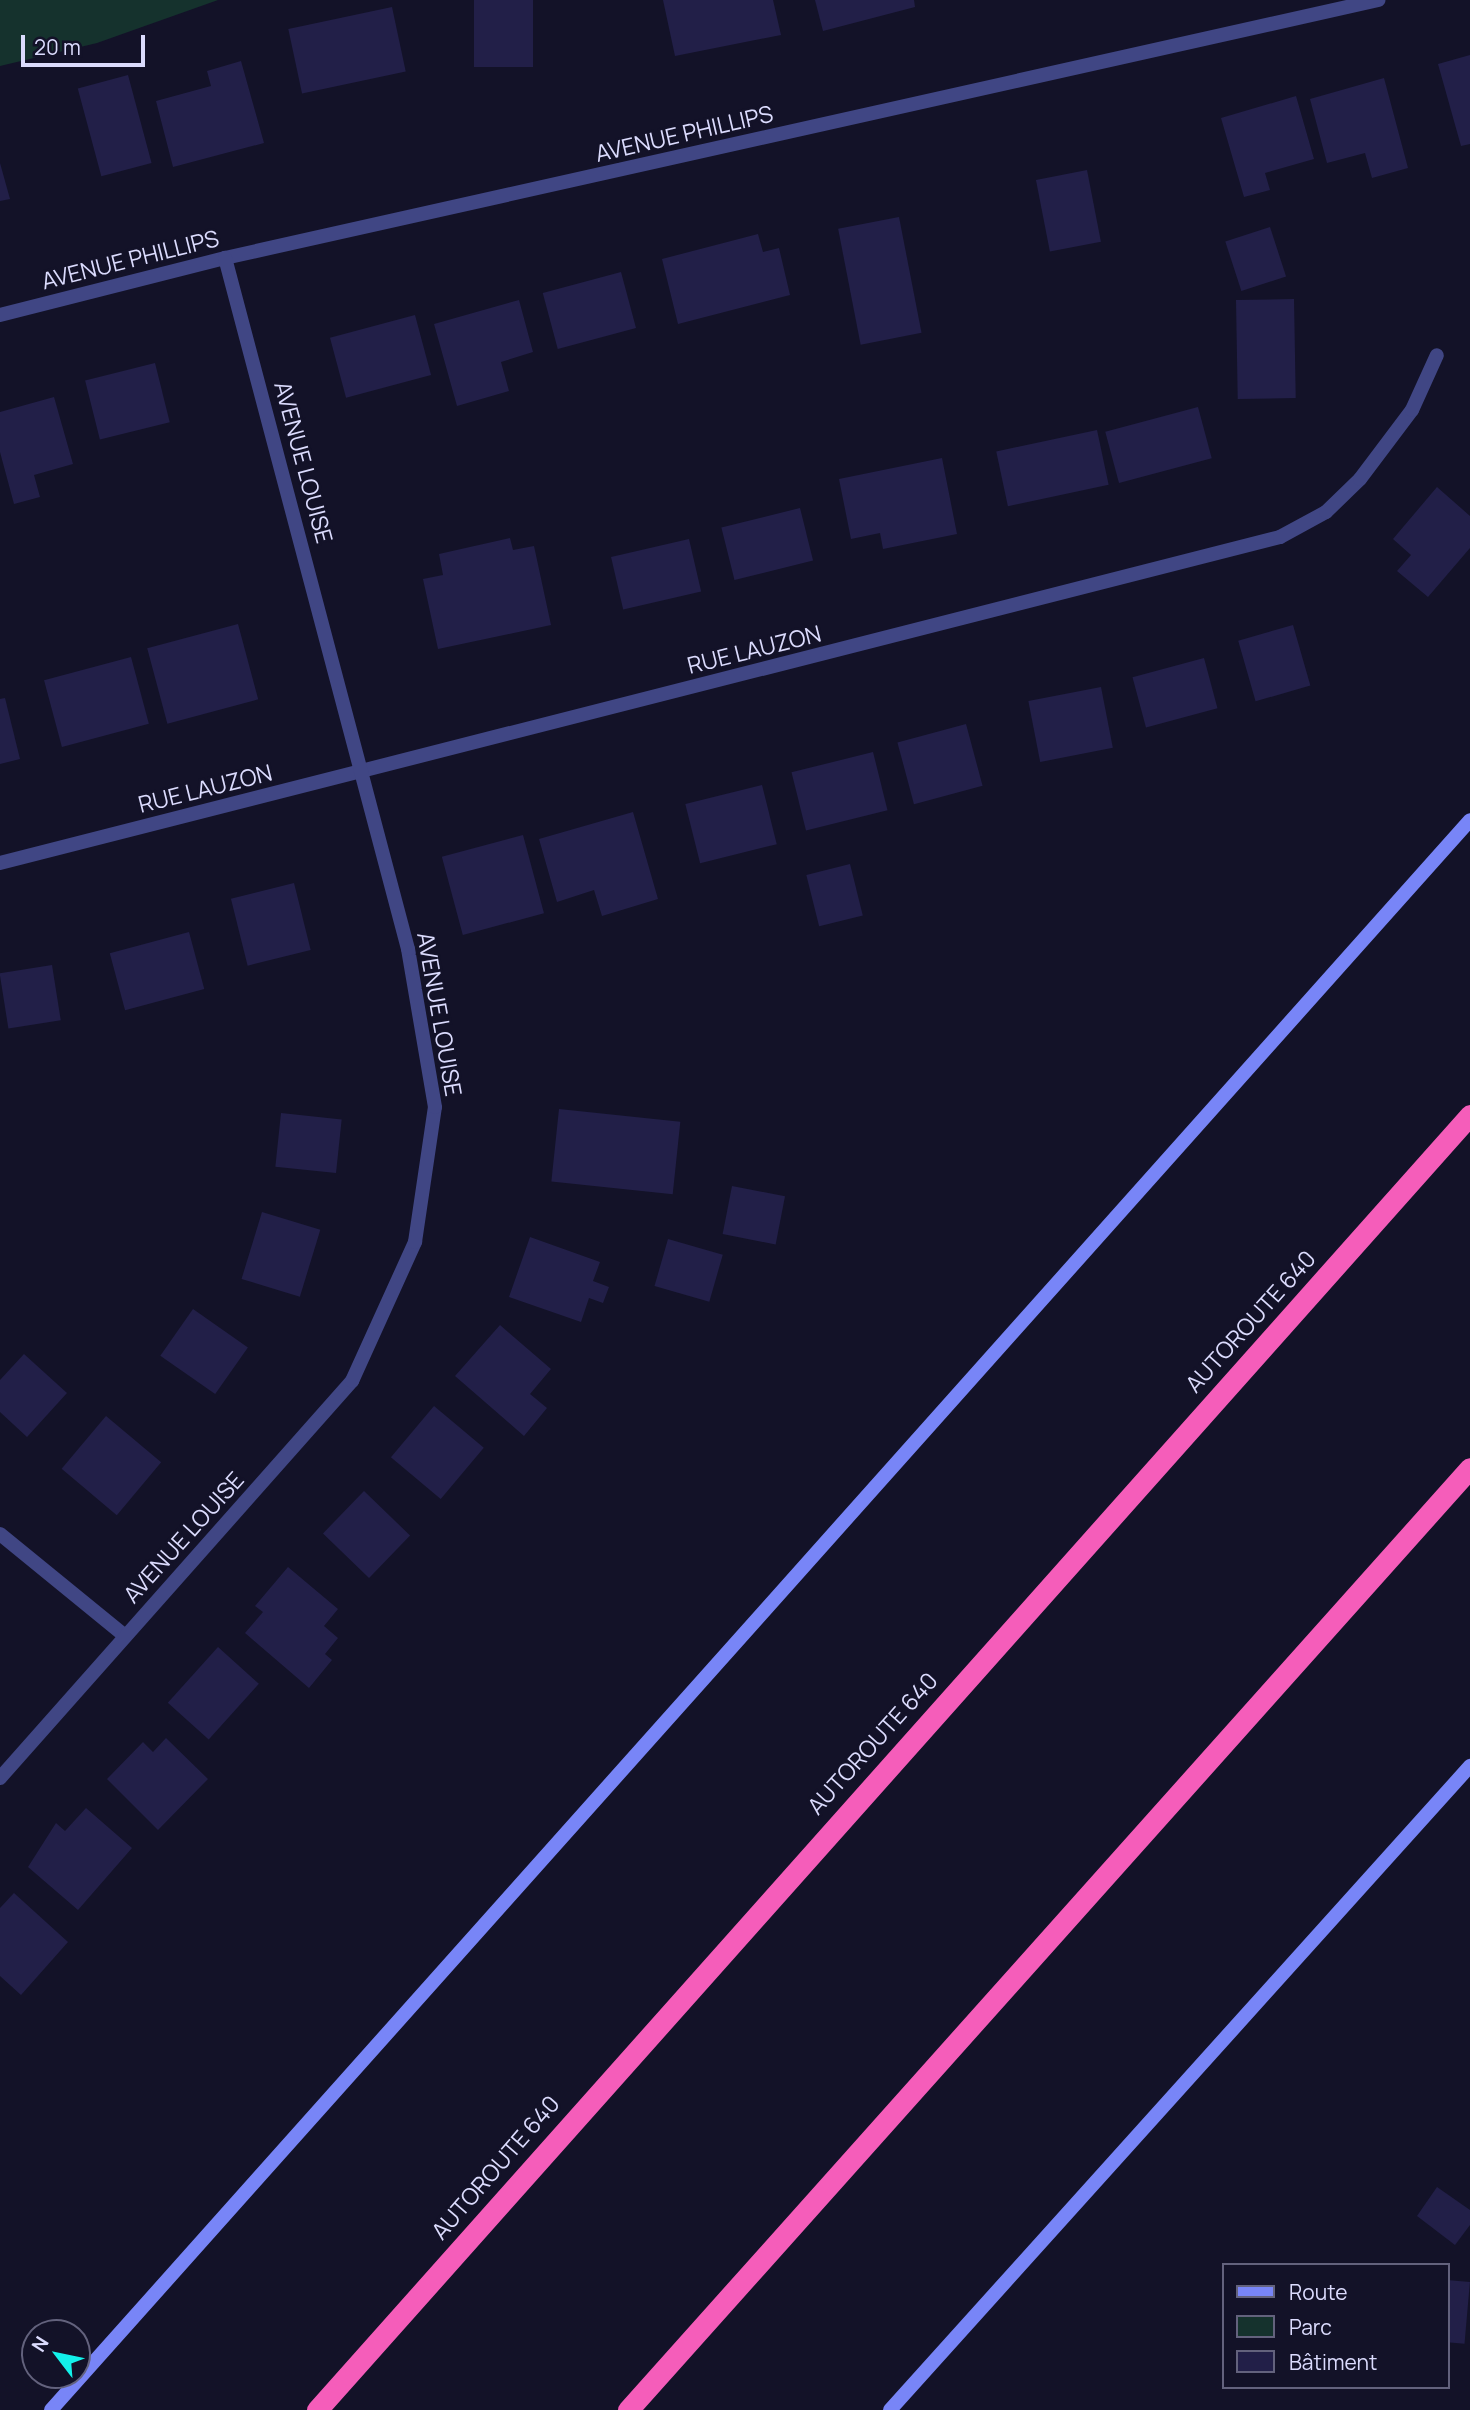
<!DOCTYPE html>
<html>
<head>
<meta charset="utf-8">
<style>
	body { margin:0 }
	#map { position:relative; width:1470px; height:2410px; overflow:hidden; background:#131228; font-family:Manrope,sans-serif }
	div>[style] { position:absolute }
	.green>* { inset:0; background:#15322d }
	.building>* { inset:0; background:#221f48; transform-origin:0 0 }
	.street>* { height:14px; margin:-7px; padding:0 7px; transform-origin:7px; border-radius:7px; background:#404684 }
	.secondary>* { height:14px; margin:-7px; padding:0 7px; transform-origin:7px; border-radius:7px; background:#7885f7 }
	.highway>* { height:21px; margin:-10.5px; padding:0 10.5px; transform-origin:10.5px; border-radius:10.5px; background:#f55dba }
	span { translate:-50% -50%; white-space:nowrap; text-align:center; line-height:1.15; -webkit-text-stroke:5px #131228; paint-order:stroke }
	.street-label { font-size:23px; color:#dbdbfd }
	.legend { position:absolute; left:1222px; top:2263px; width:228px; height:126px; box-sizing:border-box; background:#131228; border:2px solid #63627d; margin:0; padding:9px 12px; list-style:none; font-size:21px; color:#dbdbfd }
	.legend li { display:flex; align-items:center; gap:14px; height:35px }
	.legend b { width:35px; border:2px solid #63627d }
	.north { position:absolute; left:21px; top:2319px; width:70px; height:70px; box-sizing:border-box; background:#131228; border:2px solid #63627d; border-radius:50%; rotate:302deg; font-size:19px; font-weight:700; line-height:28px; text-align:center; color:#dbdbfd }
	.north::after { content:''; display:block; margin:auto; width:24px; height:32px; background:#13f1ea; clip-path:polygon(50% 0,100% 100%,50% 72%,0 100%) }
	.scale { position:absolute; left:21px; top:35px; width:124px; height:32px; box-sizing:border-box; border:4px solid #dbdbfd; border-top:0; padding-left:9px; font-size:21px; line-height:24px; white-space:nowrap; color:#dbdbfd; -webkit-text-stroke:5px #131228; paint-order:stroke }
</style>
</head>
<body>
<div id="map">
	<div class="green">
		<div style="clip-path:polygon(0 0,218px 0,97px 43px,0 66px)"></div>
	</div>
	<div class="building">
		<div style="left:474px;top:0;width:59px;height:67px"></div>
		<div style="clip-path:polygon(663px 0,773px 0,781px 35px,675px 56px)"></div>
		<div style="clip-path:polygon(815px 0,914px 0,915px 7px,823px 31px)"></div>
		<div style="left:392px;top:7px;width:66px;height:106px;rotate:78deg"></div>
		<div style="clip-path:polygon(1470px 55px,1470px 144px,1461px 146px,1438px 64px)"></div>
		<div style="clip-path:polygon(241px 61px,264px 143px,173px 167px,156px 101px,211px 86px,207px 71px)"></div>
		<div style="left:128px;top:75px;width:91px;height:52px;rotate:75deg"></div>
		<div style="clip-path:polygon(1384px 78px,1408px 168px,1372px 178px,1365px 153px,1327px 163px,1310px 99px)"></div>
		<div style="clip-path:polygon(1296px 96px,1314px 159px,1265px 173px,1270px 190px,1244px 197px,1221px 118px)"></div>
		<div style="clip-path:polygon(0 163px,10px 199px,0 201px)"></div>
		<div style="left:1087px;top:170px;width:73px;height:52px;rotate:79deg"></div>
		<div style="left:899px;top:217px;width:118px;height:62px;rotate:79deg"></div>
		<div style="left:1270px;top:227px;width:52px;height:47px;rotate:72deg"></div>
		<div style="clip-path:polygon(758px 234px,763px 252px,779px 248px,790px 295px,678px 324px,662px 259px)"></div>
		<div style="left:621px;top:272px;width:58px;height:81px;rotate:75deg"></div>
		<div style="left:1294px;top:299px;width:99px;height:58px;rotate:89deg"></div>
		<div style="clip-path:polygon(519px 300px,533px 352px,501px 362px,509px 391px,457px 406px,434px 324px)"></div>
		<div style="left:415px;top:315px;width:62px;height:88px;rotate:75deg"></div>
		<div style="left:155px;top:363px;width:61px;height:72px;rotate:76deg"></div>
		<div style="clip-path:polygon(54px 397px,73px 464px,34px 475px,40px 497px,14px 504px,0 452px,0 412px)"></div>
		<div style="left:1198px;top:407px;width:53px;height:96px;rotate:75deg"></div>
		<div style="left:1097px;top:430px;width:56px;height:103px;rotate:78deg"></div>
		<div style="clip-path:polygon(942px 458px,957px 534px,883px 549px,880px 533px,851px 539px,839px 479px)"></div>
		<div style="clip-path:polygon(1437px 487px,1470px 516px,1470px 548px,1428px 597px,1397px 571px,1411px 555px,1393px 539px)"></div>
		<div style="left:800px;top:508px;width:54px;height:81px;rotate:76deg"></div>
		<div style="clip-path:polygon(510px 538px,513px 550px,534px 546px,551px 625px,438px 649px,423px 579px,443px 575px,439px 554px)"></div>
		<div style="left:689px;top:539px;width:54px;height:80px;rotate:77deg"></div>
		<div style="left:238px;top:624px;width:78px;height:94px;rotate:75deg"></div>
		<div style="left:1293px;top:625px;width:63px;height:57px;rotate:74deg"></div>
		<div style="left:131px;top:657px;width:69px;height:90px;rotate:75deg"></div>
		<div style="left:1204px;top:658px;width:52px;height:74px;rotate:75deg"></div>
		<div style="left:1101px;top:687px;width:62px;height:74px;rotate:79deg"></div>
		<div style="clip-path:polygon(5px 698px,20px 759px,0 764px,0 699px)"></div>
		<div style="left:966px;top:724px;width:64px;height:71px;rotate:75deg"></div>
		<div style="left:873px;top:752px;width:60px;height:84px;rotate:76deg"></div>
		<div style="left:762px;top:785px;width:61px;height:79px;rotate:76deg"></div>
		<div style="clip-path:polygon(633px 812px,658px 899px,602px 916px,594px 890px,557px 902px,539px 839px)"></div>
		<div style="left:523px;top:835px;width:81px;height:84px;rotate:75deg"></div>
		<div style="left:850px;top:864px;width:53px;height:45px;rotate:76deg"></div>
		<div style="left:294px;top:883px;width:69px;height:65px;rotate:76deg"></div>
		<div style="left:189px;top:932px;width:59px;height:82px;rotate:75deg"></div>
		<div style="left:52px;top:965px;width:56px;height:53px;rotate:81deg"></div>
		<div style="left:559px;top:1109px;width:122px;height:73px;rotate:6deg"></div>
		<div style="left:281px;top:1113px;width:61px;height:54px;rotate:6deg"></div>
		<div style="left:732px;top:1186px;width:54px;height:49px;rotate:11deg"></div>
		<div style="left:262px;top:1212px;width:61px;height:70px;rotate:17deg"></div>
		<div style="clip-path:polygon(530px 1237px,600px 1262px,593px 1281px,609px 1287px,603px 1303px,589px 1298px,581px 1322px,509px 1297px)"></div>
		<div style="left:668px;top:1239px;width:57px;height:49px;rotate:16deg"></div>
		<div style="left:193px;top:1309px;width:67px;height:57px;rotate:35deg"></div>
		<div style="clip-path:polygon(500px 1325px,551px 1369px,530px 1394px,547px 1408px,524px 1436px,455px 1376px)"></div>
		<div style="clip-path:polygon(24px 1354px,67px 1393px,27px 1437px,0 1412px,0 1380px)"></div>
		<div style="left:434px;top:1406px;width:65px;height:67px;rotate:40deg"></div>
		<div style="left:106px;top:1416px;width:72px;height:69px;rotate:40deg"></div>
		<div style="left:364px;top:1491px;width:64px;height:59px;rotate:44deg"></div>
		<div style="clip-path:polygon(288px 1567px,338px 1609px,324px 1626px,338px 1638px,325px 1654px,332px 1660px,309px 1688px,245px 1633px,263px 1612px,255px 1606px)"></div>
		<div style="left:218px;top:1647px;width:55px;height:75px;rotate:42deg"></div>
		<div style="clip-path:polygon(166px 1738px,208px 1779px,158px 1830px,107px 1779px,143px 1742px,153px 1752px)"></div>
		<div style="clip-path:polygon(86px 1808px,132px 1848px,78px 1910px,28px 1867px,56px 1823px,65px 1831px)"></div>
		<div style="clip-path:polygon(14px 1893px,68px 1942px,21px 1995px,0 1976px,0 1908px)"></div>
		<div style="clip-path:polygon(1437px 2187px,1470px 2210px,1470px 2225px,1455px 2245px,1417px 2216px)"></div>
		<div style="left:1447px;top:2280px;width:23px;height:62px;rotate:5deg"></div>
	</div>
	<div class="street">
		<div style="left:0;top:315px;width:232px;rotate:-14.2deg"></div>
		<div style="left:225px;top:258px;width:1182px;rotate:-12.61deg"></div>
		<div style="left:0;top:863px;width:1321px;rotate:-14.29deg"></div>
		<div style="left:1280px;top:537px;width:52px;rotate:-28.5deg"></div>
		<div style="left:1326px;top:512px;width:47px;rotate:-44.1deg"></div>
		<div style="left:1360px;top:479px;width:86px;rotate:-53deg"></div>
		<div style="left:1412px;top:410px;width:60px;rotate:-65.6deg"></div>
		<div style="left:0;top:1534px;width:161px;rotate:39.2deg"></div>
		<div style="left:0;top:1778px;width:531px;rotate:-48.44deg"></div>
		<div style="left:352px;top:1381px;width:153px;rotate:-65.6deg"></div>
		<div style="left:415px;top:1242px;width:136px;rotate:-81.6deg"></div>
		<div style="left:435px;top:1107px;width:160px;rotate:-99.7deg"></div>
		<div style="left:408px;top:949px;width:715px;rotate:-104.83deg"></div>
	</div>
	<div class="secondary">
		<div style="left:51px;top:2410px;width:2131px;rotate:-48.25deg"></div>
		<div style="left:890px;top:2410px;width:867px;rotate:-47.99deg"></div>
	</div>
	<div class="highway">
		<div style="left:317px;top:2410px;width:1734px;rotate:-48.32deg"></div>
		<div style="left:628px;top:2410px;width:1263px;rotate:-48.21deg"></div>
	</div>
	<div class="street-label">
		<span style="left:684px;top:133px;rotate:-13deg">AVENUE PHILLIPS</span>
		<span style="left:130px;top:259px;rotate:-14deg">AVENUE PHILLIPS</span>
		<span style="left:304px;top:462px;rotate:75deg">AVENUE LOUISE</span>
		<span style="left:754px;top:649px;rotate:-14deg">RUE LAUZON</span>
		<span style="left:205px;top:788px;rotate:-14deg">RUE LAUZON</span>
		<span style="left:440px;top:1014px;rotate:80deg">AVENUE LOUISE</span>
		<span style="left:1250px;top:1321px;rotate:-48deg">AUTOROUTE 640</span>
		<span style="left:183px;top:1537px;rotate:-48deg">AVENUE LOUISE</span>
		<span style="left:872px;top:1743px;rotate:-48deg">AUTOROUTE 640</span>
		<span style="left:495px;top:2167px;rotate:-49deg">AUTOROUTE 640</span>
	</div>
	<ul class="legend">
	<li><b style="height:9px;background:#7885f7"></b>Route</li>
	<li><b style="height:19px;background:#15322d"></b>Parc</li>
	<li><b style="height:19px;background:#221f48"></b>Bâtiment</li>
	</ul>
	<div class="north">N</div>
	<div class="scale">20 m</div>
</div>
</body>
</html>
